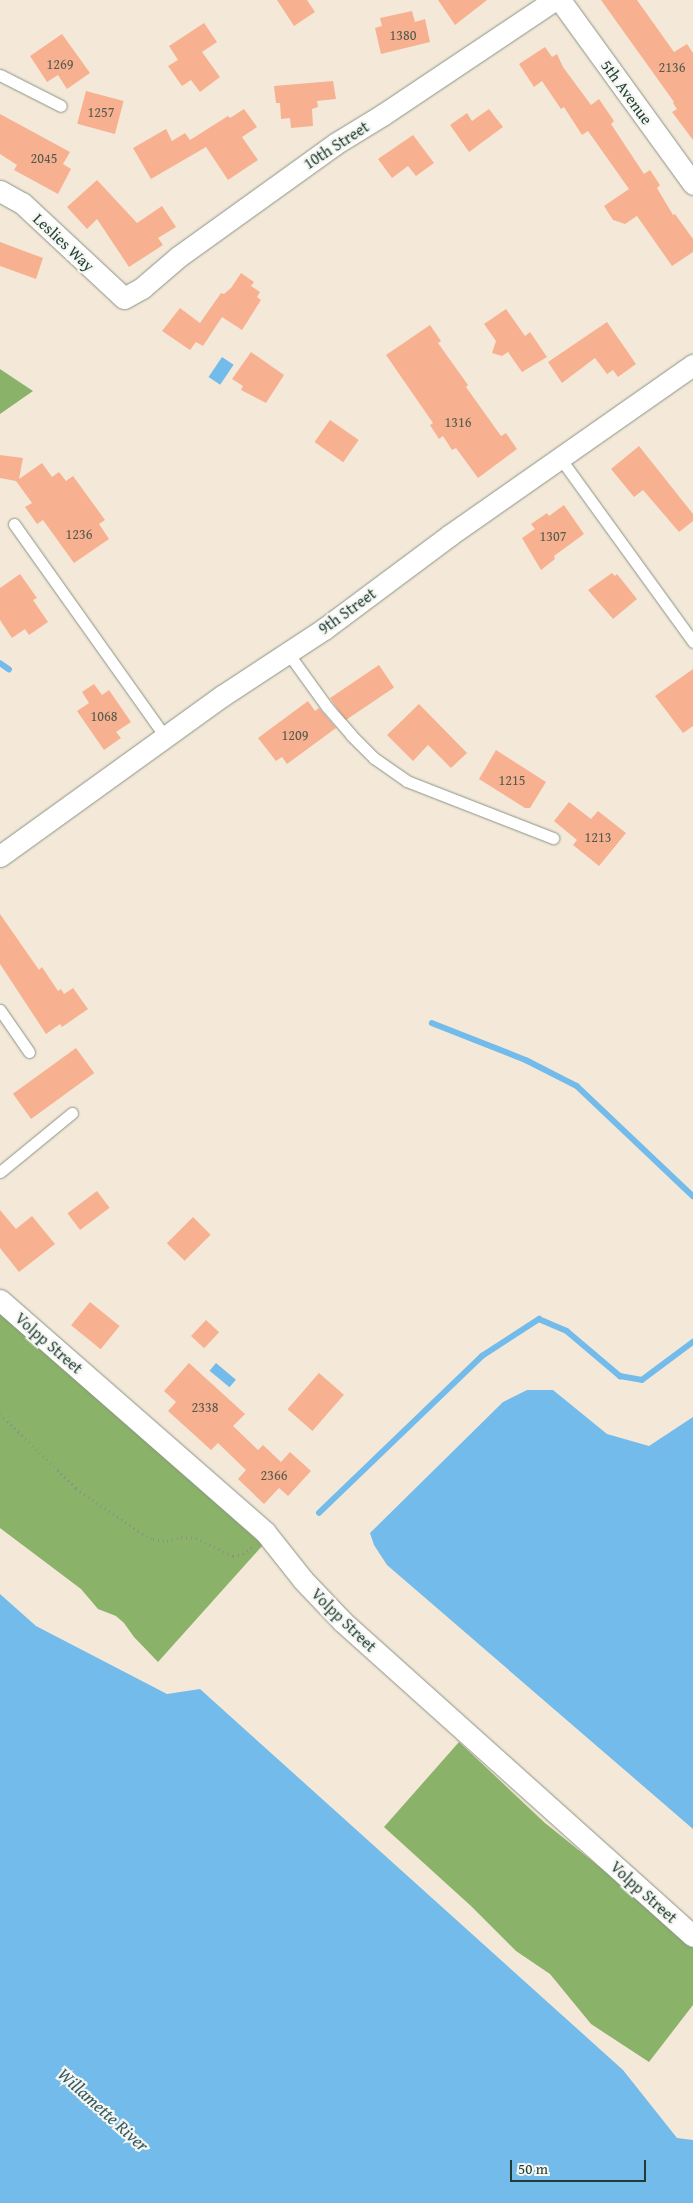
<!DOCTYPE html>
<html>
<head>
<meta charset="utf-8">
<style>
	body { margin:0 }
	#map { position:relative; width:693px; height:2203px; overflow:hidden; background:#f4e9d8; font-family:"Gentium Book Plus",serif }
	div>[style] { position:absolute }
	.forest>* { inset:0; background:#8ab269 }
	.water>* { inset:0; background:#72bbea; transform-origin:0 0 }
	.stream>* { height:5.5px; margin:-2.75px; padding:0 2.75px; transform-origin:2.75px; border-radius:2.75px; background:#72bbea }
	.building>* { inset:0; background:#f7b191; transform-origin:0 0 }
	.path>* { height:3px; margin-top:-1.5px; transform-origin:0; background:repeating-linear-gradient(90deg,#8a9386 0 1px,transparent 0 5px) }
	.roads { filter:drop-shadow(0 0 1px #8a9386) drop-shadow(0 0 1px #8a9386) }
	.service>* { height:11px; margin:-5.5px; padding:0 5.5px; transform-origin:5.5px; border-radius:5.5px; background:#fff }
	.minor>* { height:21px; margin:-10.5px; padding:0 10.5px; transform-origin:10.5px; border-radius:10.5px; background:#fff }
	span { translate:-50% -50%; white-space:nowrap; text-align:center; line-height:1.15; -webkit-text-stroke:4.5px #f6f6f2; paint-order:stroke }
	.number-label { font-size:14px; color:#555a4b }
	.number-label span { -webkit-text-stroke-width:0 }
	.street-label { font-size:16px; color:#1f3d34 }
	.water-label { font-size:18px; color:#345c62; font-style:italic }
	.scale { position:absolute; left:510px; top:2160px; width:136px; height:22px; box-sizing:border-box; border:2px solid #1f3d34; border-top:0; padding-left:6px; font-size:15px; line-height:18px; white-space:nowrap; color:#1f3d34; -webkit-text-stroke:4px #f6f6f2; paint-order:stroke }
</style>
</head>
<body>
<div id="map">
	<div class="forest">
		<div style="clip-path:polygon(0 369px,33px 391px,0 414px)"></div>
		<div style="clip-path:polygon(0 1311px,263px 1545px,158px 1662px,134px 1637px,124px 1623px,116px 1616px,98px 1609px,81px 1589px,0 1528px)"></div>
		<div style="clip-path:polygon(459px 1742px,545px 1823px,627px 1889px,693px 1947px,693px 2005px,649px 2062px,591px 2024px,550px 1974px,516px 1951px,471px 1906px,384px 1827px)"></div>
	</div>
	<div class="water">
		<div style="left:222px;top:357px;width:14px;height:24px;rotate:34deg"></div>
		<div style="left:216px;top:1363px;width:26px;height:10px;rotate:40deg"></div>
		<div style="clip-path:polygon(527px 1390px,553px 1390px,607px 1434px,649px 1446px,693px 1417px,693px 1829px,387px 1565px,374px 1545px,370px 1533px,503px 1402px)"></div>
		<div style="clip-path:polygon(0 1594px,36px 1626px,167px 1694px,200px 1689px,623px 2070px,677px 2138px,693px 2140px,693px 2203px,0 2203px)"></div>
	</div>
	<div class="stream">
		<div style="left:0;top:663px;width:11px;rotate:34deg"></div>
		<div style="left:432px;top:1023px;width:101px;rotate:21.5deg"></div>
		<div style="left:526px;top:1060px;width:57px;rotate:27deg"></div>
		<div style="left:577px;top:1086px;width:160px;rotate:43.5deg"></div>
		<div style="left:319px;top:1513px;width:226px;rotate:-43.9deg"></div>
		<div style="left:482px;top:1356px;width:68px;rotate:-33deg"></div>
		<div style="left:539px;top:1319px;width:30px;rotate:23deg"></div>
		<div style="left:567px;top:1331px;width:70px;rotate:40.3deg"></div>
		<div style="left:620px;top:1376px;width:22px;rotate:10deg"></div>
		<div style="left:642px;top:1380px;width:64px;rotate:-36.7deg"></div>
	</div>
	<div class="building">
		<div style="clip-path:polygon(277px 0,307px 0,315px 12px,294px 26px)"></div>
		<div style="clip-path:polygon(438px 0,487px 0,455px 25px)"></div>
		<div style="clip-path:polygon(601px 0,637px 0,674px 52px,687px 44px,693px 53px,693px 140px,672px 112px,677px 109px,673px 103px,674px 102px)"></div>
		<div style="clip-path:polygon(412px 11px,415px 22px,425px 19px,430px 42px,381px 54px,375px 28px,382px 26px,380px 18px)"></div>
		<div style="clip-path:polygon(204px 23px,217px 42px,202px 52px,220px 77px,200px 92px,191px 80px,182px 86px,168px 66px,178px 60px,169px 46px)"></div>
		<div style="clip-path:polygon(62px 34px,90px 73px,67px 89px,58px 75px,47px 82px,30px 56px)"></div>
		<div style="clip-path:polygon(545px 47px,552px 57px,557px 54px,563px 67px,591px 105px,599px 99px,614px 121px,611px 124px,644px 174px,650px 170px,660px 185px,657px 188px,673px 215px,675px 214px,693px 239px,693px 252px,672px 266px,637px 216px,625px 224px,613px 220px,604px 206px,629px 189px,588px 131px,582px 135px,564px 107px,561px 109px,542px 81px,534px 87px,519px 64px)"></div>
		<div style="clip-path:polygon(333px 81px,336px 99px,317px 101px,318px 107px,312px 109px,313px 126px,291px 128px,290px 118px,281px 119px,280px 103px,276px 103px,274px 86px)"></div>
		<div style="left:86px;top:91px;width:39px;height:34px;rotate:15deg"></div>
		<div style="clip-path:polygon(244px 109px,257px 127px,242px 137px,258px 160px,228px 180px,206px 147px,151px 179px,133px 148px,166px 129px,172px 141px,185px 133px,190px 140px,228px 116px,230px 118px)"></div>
		<div style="clip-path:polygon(489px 109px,503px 127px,469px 152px,450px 125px,467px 113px,472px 121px)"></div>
		<div style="clip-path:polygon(0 114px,70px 152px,63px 164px,71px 169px,58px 194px,14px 170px,17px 165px,0 154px)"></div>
		<div style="clip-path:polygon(413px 135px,434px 163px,416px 176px,408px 166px,392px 178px,378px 159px)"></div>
		<div style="clip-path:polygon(97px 180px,137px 223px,162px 206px,176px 227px,158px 238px,163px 245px,129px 267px,97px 219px,87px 229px,67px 207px)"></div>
		<div style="clip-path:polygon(0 242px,43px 258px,36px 279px,0 266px)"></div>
		<div style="clip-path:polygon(241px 273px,254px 282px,251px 286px,260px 292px,257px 297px,261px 300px,242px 330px,222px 317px,203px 346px,196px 342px,190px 350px,162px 331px,180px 308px,200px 323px,221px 293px,224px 294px,231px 288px)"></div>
		<div style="clip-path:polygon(506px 309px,525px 336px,530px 332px,547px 357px,522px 372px,508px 352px,502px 356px,492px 353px,496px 341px,484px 324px)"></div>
		<div style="clip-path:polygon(607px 322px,636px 364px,618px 377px,613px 370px,607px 374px,595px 358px,562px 383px,548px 362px)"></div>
		<div style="clip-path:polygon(430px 325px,441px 341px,438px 343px,468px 385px,466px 387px,501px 436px,506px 433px,517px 449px,478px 478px,456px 448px,452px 450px,443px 436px,439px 439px,430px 425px,433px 423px,386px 355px)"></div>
		<div style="clip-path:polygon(251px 352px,284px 375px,266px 403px,241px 390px,243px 386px,232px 379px)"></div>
		<div style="left:330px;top:420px;width:35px;height:27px;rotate:35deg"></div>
		<div style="clip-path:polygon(639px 446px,693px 514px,693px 521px,679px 532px,643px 490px,634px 497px,611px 469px)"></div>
		<div style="clip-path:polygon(0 455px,23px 458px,19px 479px,42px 463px,52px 477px,59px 472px,66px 481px,73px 476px,105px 520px,99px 524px,109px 539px,74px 563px,43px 520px,37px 524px,25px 507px,32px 503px,16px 481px,0 478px)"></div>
		<div style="clip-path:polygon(564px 505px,584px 534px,554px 556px,555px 559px,541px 570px,522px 538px,535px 529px,531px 524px,547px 513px,549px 516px)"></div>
		<div style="clip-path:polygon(612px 573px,615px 576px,617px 574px,637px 599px,613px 619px,588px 590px)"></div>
		<div style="clip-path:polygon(20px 574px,37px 598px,33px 600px,48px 622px,29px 635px,25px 629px,12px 638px,0 620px,0 588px)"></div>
		<div style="left:379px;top:665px;width:27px;height:59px;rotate:56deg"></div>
		<div style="clip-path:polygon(693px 669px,693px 726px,683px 733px,655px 696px)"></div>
		<div style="clip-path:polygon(94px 684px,102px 695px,109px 690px,131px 722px,116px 732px,121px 738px,104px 750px,77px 711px,89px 703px,82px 692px)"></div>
		<div style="clip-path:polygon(308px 701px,315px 711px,319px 708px,336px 728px,287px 764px,282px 757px,276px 761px,258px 738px)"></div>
		<div style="clip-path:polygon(419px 704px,467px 753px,451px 768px,428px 745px,413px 761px,387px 735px)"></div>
		<div style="clip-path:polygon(496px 750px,546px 782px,530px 808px,525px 808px,479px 779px)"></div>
		<div style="clip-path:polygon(569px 802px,591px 819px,598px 811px,626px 833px,599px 866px,573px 845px,577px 840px,554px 821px)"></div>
		<div style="clip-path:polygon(0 914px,39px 970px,42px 967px,58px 991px,61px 989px,64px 994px,73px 988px,88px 1009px,62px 1027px,60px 1024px,46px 1034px,0 964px)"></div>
		<div style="left:76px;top:1048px;width:31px;height:78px;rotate:54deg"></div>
		<div style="left:97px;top:1191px;width:21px;height:37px;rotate:53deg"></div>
		<div style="clip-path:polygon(0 1210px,16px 1229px,32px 1216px,55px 1244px,19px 1272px,0 1248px)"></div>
		<div style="left:193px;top:1217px;width:25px;height:37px;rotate:45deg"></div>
		<div style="left:90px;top:1302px;width:38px;height:30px;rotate:39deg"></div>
		<div style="left:206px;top:1320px;width:18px;height:22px;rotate:43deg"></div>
		<div style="clip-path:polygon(189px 1363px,245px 1414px,233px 1426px,258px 1450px,263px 1445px,281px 1462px,290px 1452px,311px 1471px,288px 1496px,279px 1488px,264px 1504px,238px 1479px,246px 1470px,218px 1443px,211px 1450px,168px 1411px,176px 1402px,164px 1391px)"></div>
		<div style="left:319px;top:1373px;width:33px;height:48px;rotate:41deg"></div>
	</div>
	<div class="path">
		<div style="left:0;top:1414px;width:106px;rotate:44.2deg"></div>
		<div style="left:76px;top:1488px;width:80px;rotate:34.9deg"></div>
		<div style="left:142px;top:1534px;width:12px;rotate:24deg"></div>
		<div style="left:153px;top:1539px;width:14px;rotate:8deg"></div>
		<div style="left:167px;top:1541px;width:15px;rotate:-16deg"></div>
		<div style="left:181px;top:1537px;width:15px;rotate:4deg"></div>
		<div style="left:196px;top:1538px;width:41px;rotate:25.9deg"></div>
		<div style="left:233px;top:1556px;width:10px;rotate:-11deg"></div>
		<div style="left:243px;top:1554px;width:14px;rotate:-36deg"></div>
	</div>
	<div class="roads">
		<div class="service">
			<div style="left:0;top:75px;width:68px;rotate:26.9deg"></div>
			<div style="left:560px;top:458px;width:227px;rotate:54.1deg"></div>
			<div style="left:14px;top:524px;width:262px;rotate:54.6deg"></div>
			<div style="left:288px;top:653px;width:67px;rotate:54.2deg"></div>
			<div style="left:327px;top:707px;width:37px;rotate:49deg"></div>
			<div style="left:351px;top:735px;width:33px;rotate:45deg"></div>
			<div style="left:374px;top:758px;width:40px;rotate:34.9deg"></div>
			<div style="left:407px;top:781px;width:157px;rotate:21.3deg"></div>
			<div style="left:0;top:1010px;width:51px;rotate:55.4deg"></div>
			<div style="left:0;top:1172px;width:93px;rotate:-39.3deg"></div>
		</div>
		<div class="minor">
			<div style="left:560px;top:0;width:227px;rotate:54.1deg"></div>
			<div style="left:0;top:191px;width:25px;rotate:29deg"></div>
			<div style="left:22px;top:203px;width:139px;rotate:43deg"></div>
			<div style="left:124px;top:298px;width:21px;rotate:-29deg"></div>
			<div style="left:142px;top:288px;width:48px;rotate:-40.7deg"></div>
			<div style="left:178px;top:257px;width:193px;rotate:-35.7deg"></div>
			<div style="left:335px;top:144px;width:57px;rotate:-31.5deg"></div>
			<div style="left:384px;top:114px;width:205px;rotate:-33.8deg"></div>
			<div style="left:0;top:856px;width:274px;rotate:-35.8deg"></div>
			<div style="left:222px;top:696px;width:122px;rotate:-33.3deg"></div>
			<div style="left:324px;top:629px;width:157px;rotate:-36.7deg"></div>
			<div style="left:450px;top:535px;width:297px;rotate:-35deg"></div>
			<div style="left:0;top:1300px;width:352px;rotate:41.2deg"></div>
			<div style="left:265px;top:1532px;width:61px;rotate:51.6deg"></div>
			<div style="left:303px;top:1580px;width:58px;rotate:46.4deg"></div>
			<div style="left:343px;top:1622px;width:470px;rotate:41.9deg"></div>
		</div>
	</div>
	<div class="number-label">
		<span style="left:403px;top:35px">1380</span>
		<span style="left:60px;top:64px">1269</span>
		<span style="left:672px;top:67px">2136</span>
		<span style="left:101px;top:112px">1257</span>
		<span style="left:44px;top:158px">2045</span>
		<span style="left:458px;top:422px">1316</span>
		<span style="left:79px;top:534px">1236</span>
		<span style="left:553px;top:536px">1307</span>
		<span style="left:104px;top:716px">1068</span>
		<span style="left:295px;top:735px">1209</span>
		<span style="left:512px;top:780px">1215</span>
		<span style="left:598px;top:837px">1213</span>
		<span style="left:205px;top:1407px">2338</span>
		<span style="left:274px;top:1475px">2366</span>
	</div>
	<div class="street-label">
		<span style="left:627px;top:92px;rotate:54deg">5th Avenue</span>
		<span style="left:336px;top:145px;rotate:-33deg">10th Street</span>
		<span style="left:64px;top:242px;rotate:43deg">Leslies Way</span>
		<span style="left:347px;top:611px;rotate:-36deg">9th Street</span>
		<span style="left:49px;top:1343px;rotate:41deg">Volpp Street</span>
		<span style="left:344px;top:1620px;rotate:44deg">Volpp Street</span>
		<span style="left:644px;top:1892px;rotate:42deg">Volpp Street</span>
	</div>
	<div class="water-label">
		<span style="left:103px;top:2110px;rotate:42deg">Willamette River</span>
	</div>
	<div class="scale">50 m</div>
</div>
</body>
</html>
